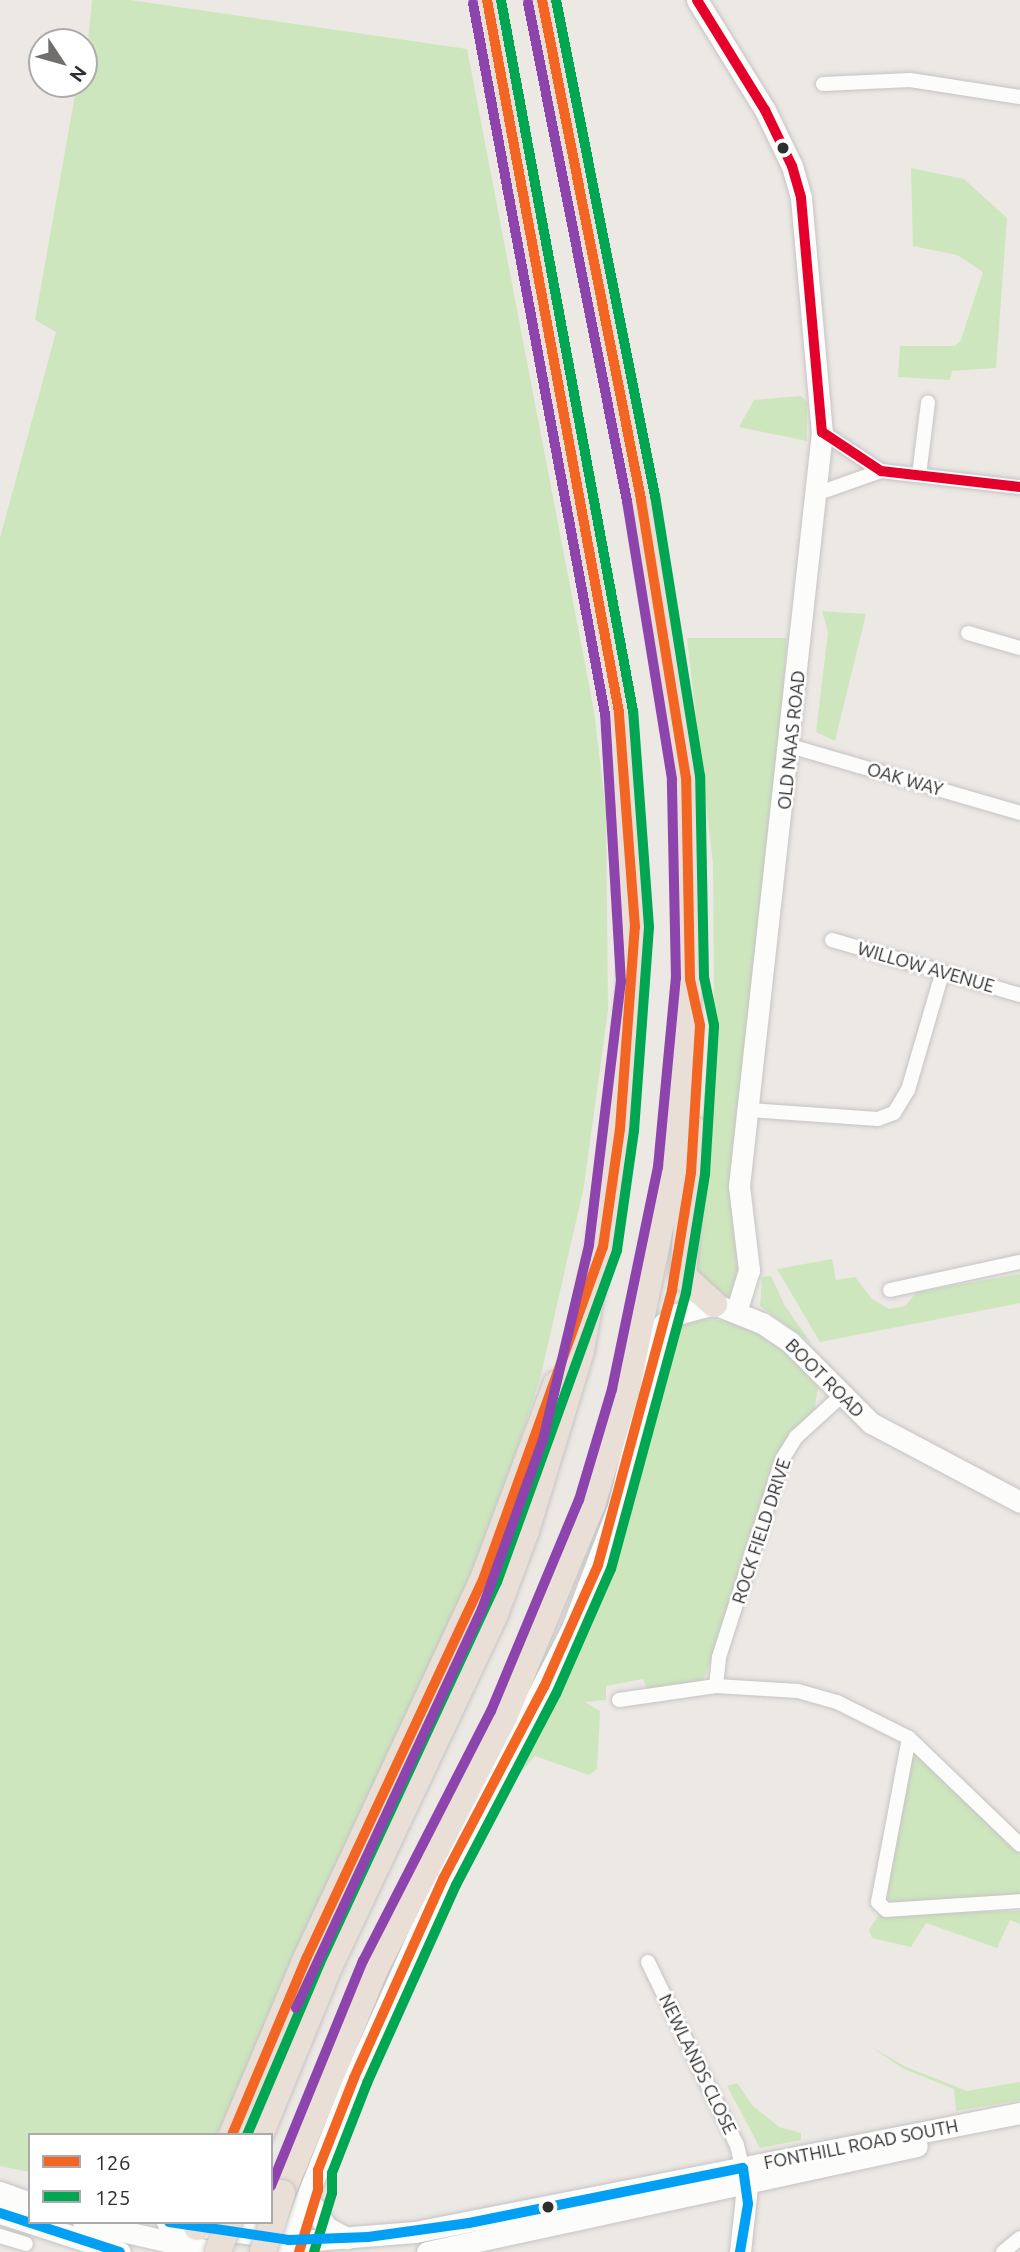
<!DOCTYPE html>
<html>
<head>
<meta charset="utf-8">
<style>
	body { margin:0 }
	#map { position:relative; width:1020px; height:2252px; overflow:hidden; background:#ece8e4; font-family:Ubuntu,sans-serif }
	div>[style] { position:absolute }
	.green>* { inset:0; background:#cee6be }
	.roads { filter:drop-shadow(0 0 2px #c5c4c5) drop-shadow(0 0 2px #c5c4c5) }
	.street>* { height:14px; margin:-7px; padding:0 7px; transform-origin:7px; border-radius:7px; background:#fcfcfb }
	.secondary>* { height:21px; margin:-10.5px; padding:0 10.5px; transform-origin:10.5px; border-radius:10.5px; background:#fcfcfb }
	.highway>* { height:26px; margin:-13px; padding:0 13px; transform-origin:13px; border-radius:13px; background:#eadfd6 }
	.bridges { filter:drop-shadow(0 0 2px #c6c5c4) drop-shadow(0 0 2px #c6c5c4) }
	.highway-bridge>* { height:26px; margin:-13px; padding:0 13px; transform-origin:13px; border-radius:13px; background:#eadfd6 }
	.bus-1>* { height:10px; margin:-5px; padding:0 5px; transform-origin:5px; border-radius:5px; background:#f26522 }
	.bus-2>* { height:10px; margin:-5px; padding:0 5px; transform-origin:5px; border-radius:5px; background:#00a651 }
	.bus-3>* { height:10px; margin:-5px; padding:0 5px; transform-origin:5px; border-radius:5px; background:#8e44ad }
	.bus-4>* { height:10px; margin:-5px; padding:0 5px; transform-origin:5px; border-radius:5px; background:#02a0f5 }
	.bus-5>* { height:10px; margin:-5px; padding:0 5px; transform-origin:5px; border-radius:5px; background:#e4002b }
	.dots>* { width:19px; height:19px; translate:-50% -50%; box-sizing:border-box; border:4px solid #fff; border-radius:50% }
	span { translate:-50% -50%; white-space:nowrap; text-align:center; line-height:1.15; -webkit-text-stroke:5px #fff; paint-order:stroke }
	.street-label { font-size:18px; color:#2e2e2e }
	.legend { position:absolute; left:28px; top:2133px; width:245px; height:91px; box-sizing:border-box; background:#fff; border:2px solid #ababab; margin:0; padding:9px 12px; list-style:none; font-size:21px; color:#2e2e2e }
	.legend li { display:flex; align-items:center; gap:14px; height:35px }
	.legend b { width:35px; border:2px solid #ababab }
	.north { position:absolute; left:28px; top:28px; width:70px; height:70px; box-sizing:border-box; background:#fff; border:2px solid #ababab; border-radius:50%; rotate:126deg; font-size:19px; font-weight:700; line-height:28px; text-align:center; color:#2e2e2e }
	.north::after { content:''; display:block; margin:auto; width:24px; height:32px; background:#706f6e; clip-path:polygon(50% 0,100% 100%,50% 72%,0 100%) }
</style>
</head>
<body>
<div id="map">
	<div class="green">
		<div style="clip-path:polygon(92px 0,130px 0,467px 49px,594px 711px,606px 812px,608px 1010px,584px 1186px,541px 1375px,517px 1450px,463px 1594px,233px 2104px,216px 2135px,30px 2135px,30px 2172px,0 2166px,0 538px,56px 332px,35px 320px,77px 84px,84px 84px)"></div>
		<div style="clip-path:polygon(911px 168px,964px 179px,1007px 218px,996px 368px,952px 371px,950px 380px,898px 377px,900px 346px,955px 346px,961px 340px,983px 272px,957px 255px,913px 246px)"></div>
		<div style="clip-path:polygon(801px 396px,807px 402px,807px 441px,739px 427px,754px 400px)"></div>
		<div style="clip-path:polygon(822px 611px,866px 614px,835px 741px,816px 732px,828px 632px)"></div>
		<div style="clip-path:polygon(687px 638px,787px 638px,738px 1304px,700px 1279px,689px 1260px,714px 988px,713px 864px)"></div>
		<div style="clip-path:polygon(832px 1259px,836px 1280px,855px 1277px,872px 1299px,889px 1309px,905px 1306px,917px 1292px,1020px 1274px,1020px 1303px,820px 1342px,777px 1269px)"></div>
		<div style="clip-path:polygon(771px 1276px,785px 1306px,811px 1343px,760px 1306px,762px 1277px)"></div>
		<div style="clip-path:polygon(685px 1318px,734px 1321px,780px 1345px,818px 1387px,814px 1413px,783px 1444px,705px 1677px,694px 1686px,649px 1693px,643px 1679px,606px 1686px,606px 1700px,585px 1702px,600px 1711px,597px 1769px,589px 1775px,535px 1756px,494px 1803px,544px 1694px,665px 1334px)"></div>
		<div style="clip-path:polygon(912px 1745px,1020px 1852px,1020px 1896px,897px 1905px,887px 1897px)"></div>
		<div style="clip-path:polygon(1020px 1911px,1020px 1924px,1010px 1920px,997px 1948px,926px 1923px,911px 1947px,872px 1938px,869px 1930px,880px 1913px)"></div>
		<div style="clip-path:polygon(868px 2045px,906px 2067px,967px 2091px,1020px 2082px,1020px 2100px,956px 2111px,954px 2089px,904px 2069px)"></div>
		<div style="clip-path:polygon(737px 2083px,753px 2106px,779px 2127px,801px 2133px,801px 2140px,760px 2148px,727px 2086px)"></div>
	</div>
	<div class="roads">
		<div class="street">
			<div style="left:823px;top:84px;width:87px;rotate:-2.6deg"></div>
			<div style="left:910px;top:80px;width:111px;rotate:8.8deg"></div>
			<div style="left:822px;top:432px;width:71px;rotate:33.5deg"></div>
			<div style="left:881px;top:471px;width:140px;rotate:6.6deg"></div>
			<div style="left:919px;top:475px;width:73px;rotate:-82.9deg"></div>
			<div style="left:819px;top:493px;width:66px;rotate:-19.5deg"></div>
			<div style="left:968px;top:633px;width:54px;rotate:16.1deg"></div>
			<div style="left:790px;top:746px;width:240px;rotate:16.2deg"></div>
			<div style="left:832px;top:940px;width:196px;rotate:16.3deg"></div>
			<div style="left:749px;top:1110px;width:129px;rotate:4deg"></div>
			<div style="left:878px;top:1119px;width:17px;rotate:-21deg"></div>
			<div style="left:894px;top:1113px;width:27px;rotate:-59deg"></div>
			<div style="left:908px;top:1090px;width:121px;rotate:-73.7deg"></div>
			<div style="left:890px;top:1290px;width:133px;rotate:-12.2deg"></div>
			<div style="left:716px;top:1686px;width:29px;rotate:-84deg"></div>
			<div style="left:719px;top:1657px;width:209px;rotate:-72.2deg"></div>
			<div style="left:783px;top:1458px;width:25px;rotate:-58deg"></div>
			<div style="left:796px;top:1437px;width:61px;rotate:-42.3deg"></div>
			<div style="left:619px;top:1700px;width:98px;rotate:-8.2deg"></div>
			<div style="left:716px;top:1686px;width:82px;rotate:3.5deg"></div>
			<div style="left:798px;top:1691px;width:41px;rotate:15.8deg"></div>
			<div style="left:837px;top:1702px;width:80px;rotate:26.6deg"></div>
			<div style="left:909px;top:1738px;width:154px;rotate:43.9deg"></div>
			<div style="left:909px;top:1738px;width:167px;rotate:100.7deg"></div>
			<div style="left:878px;top:1902px;width:11px;rotate:45deg"></div>
			<div style="left:886px;top:1910px;width:134px;rotate:-3.8deg"></div>
			<div style="left:648px;top:1962px;width:203px;rotate:64.1deg"></div>
			<div style="left:737px;top:2145px;width:31px;rotate:77deg"></div>
			<div style="left:0;top:2236px;width:27px;rotate:17deg"></div>
			<div style="left:1003px;top:2252px;width:22px;rotate:-39deg"></div>
		</div>
		<div class="secondary">
			<div style="left:697px;top:0;width:129px;rotate:58.3deg"></div>
			<div style="left:765px;top:110px;width:62px;rotate:64.3deg"></div>
			<div style="left:792px;top:166px;width:33px;rotate:74deg"></div>
			<div style="left:801px;top:198px;width:235px;rotate:84.9deg"></div>
			<div style="left:822px;top:432px;width:759px;rotate:96.28deg"></div>
			<div style="left:739px;top:1186px;width:85px;rotate:83.2deg"></div>
			<div style="left:749px;top:1270px;width:44px;rotate:107.2deg"></div>
			<div style="left:0;top:2192px;width:32px;rotate:20deg"></div>
			<div style="left:313px;top:2206px;width:25px;rotate:58deg"></div>
			<div style="left:326px;top:2227px;width:24px;rotate:28deg"></div>
			<div style="left:0;top:2213px;width:126px;rotate:18deg"></div>
			<div style="left:83px;top:2222px;width:134px;rotate:12.9deg"></div>
			<div style="left:167px;top:2222px;width:136px;rotate:8deg"></div>
			<div style="left:302px;top:2241px;width:113px;rotate:-4.6deg"></div>
			<div style="left:415px;top:2232px;width:617px;rotate:-11.13deg"></div>
			<div style="left:285px;top:2252px;width:187px;rotate:-68.4deg"></div>
			<div style="left:354px;top:2078px;width:218px;rotate:-65.9deg"></div>
			<div style="left:443px;top:1879px;width:282px;rotate:-62.8deg"></div>
			<div style="left:572px;top:1628px;width:129px;rotate:-69.2deg"></div>
			<div style="left:618px;top:1507px;width:188px;rotate:-76.2deg"></div>
			<div style="left:663px;top:1324px;width:17px;rotate:-36deg"></div>
			<div style="left:677px;top:1314px;width:38px;rotate:-15deg"></div>
			<div style="left:714px;top:1304px;width:52px;rotate:21.6deg"></div>
			<div style="left:762px;top:1323px;width:34px;rotate:34deg"></div>
			<div style="left:790px;top:1342px;width:115px;rotate:45deg"></div>
			<div style="left:871px;top:1423px;width:169px;rotate:27.9deg"></div>
			<div style="left:427px;top:2252px;width:501px;rotate:-12.21deg"></div>
			<div style="left:740px;top:2252px;width:66px;rotate:-83.9deg"></div>
		</div>
		<div class="highway">
			<div style="left:694px;top:1130px;width:146px;rotate:94.3deg"></div>
			<div style="left:683px;top:1276px;width:42px;rotate:42.1deg"></div>
			<div style="left:232px;top:2135px;width:193px;rotate:-67.2deg"></div>
			<div style="left:307px;top:1957px;width:419px;rotate:-65deg"></div>
			<div style="left:484px;top:1577px;width:206px;rotate:-69.5deg"></div>
			<div style="left:260px;top:2135px;width:182px;rotate:-67.7deg"></div>
			<div style="left:329px;top:1967px;width:390px;rotate:-64.8deg"></div>
			<div style="left:495px;top:1614px;width:89px;rotate:-69.5deg"></div>
			<div style="left:526px;top:1531px;width:188px;rotate:-73deg"></div>
			<div style="left:581px;top:1351px;width:225px;rotate:-80deg"></div>
			<div style="left:620px;top:1129px;width:203px;rotate:-85.8deg"></div>
			<div style="left:635px;top:927px;width:216px;rotate:-94.3deg"></div>
			<div style="left:619px;top:712px;width:724px;rotate:-100.5deg"></div>
			<div style="left:282px;top:2193px;width:245px;rotate:-67.4deg"></div>
			<div style="left:376px;top:1967px;width:281px;rotate:-62.9deg"></div>
			<div style="left:504px;top:1717px;width:230px;rotate:-67.5deg"></div>
			<div style="left:592px;top:1505px;width:118px;rotate:-73.3deg"></div>
			<div style="left:626px;top:1392px;width:228px;rotate:-78.3deg"></div>
			<div style="left:672px;top:1169px;width:191px;rotate:-84.6deg"></div>
			<div style="left:690px;top:979px;width:201px;rotate:-91.1deg"></div>
			<div style="left:686px;top:778px;width:283px;rotate:-99.2deg"></div>
			<div style="left:641px;top:499px;width:509px;rotate:-101.22deg"></div>
			<div style="left:197px;top:2227px;width:5px;rotate:-68deg"></div>
		</div>
	</div>
	<div class="bridges">
		<div class="highway-bridge">
			<div style="left:218px;top:2252px;width:32px;rotate:-70deg"></div>
			<div style="left:263px;top:2252px;width:62px;rotate:-72.1deg"></div>
		</div>
	</div>
	<div class="bus-1">
		<div style="left:232px;top:2135px;width:193px;rotate:-67.2deg"></div>
		<div style="left:307px;top:1957px;width:419px;rotate:-65deg"></div>
		<div style="left:484px;top:1577px;width:351px;rotate:-70.2deg"></div>
		<div style="left:603px;top:1247px;width:119px;rotate:-81.8deg"></div>
		<div style="left:620px;top:1129px;width:203px;rotate:-85.8deg"></div>
		<div style="left:635px;top:927px;width:216px;rotate:-94.3deg"></div>
		<div style="left:619px;top:712px;width:724px;rotate:-100.5deg"></div>
		<div style="left:299px;top:2252px;width:65px;rotate:-73deg"></div>
		<div style="left:318px;top:2190px;width:20px;rotate:-90deg"></div>
		<div style="left:318px;top:2170px;width:99px;rotate:-68.6deg"></div>
		<div style="left:354px;top:2078px;width:218px;rotate:-65.9deg"></div>
		<div style="left:443px;top:1879px;width:217px;rotate:-62.3deg"></div>
		<div style="left:544px;top:1687px;width:133px;rotate:-66.1deg"></div>
		<div style="left:598px;top:1565px;width:285px;rotate:-74.9deg"></div>
		<div style="left:672px;top:1290px;width:119px;rotate:-80.8deg"></div>
		<div style="left:691px;top:1173px;width:148px;rotate:-86.5deg"></div>
		<div style="left:700px;top:1025px;width:47px;rotate:-102.3deg"></div>
		<div style="left:690px;top:979px;width:201px;rotate:-91.1deg"></div>
		<div style="left:686px;top:778px;width:283px;rotate:-99.2deg"></div>
		<div style="left:641px;top:499px;width:509px;rotate:-101.22deg"></div>
	</div>
	<div class="bus-2">
		<div style="left:247px;top:2135px;width:187px;rotate:-67deg"></div>
		<div style="left:320px;top:1963px;width:420px;rotate:-65.1deg"></div>
		<div style="left:497px;top:1582px;width:353px;rotate:-70.1deg"></div>
		<div style="left:617px;top:1250px;width:120px;rotate:-81.9deg"></div>
		<div style="left:634px;top:1131px;width:205px;rotate:-85.8deg"></div>
		<div style="left:649px;top:927px;width:217px;rotate:-94.2deg"></div>
		<div style="left:633px;top:711px;width:723px;rotate:-100.52deg"></div>
		<div style="left:314px;top:2252px;width:62px;rotate:-73deg"></div>
		<div style="left:332px;top:2193px;width:20px;rotate:-90deg"></div>
		<div style="left:332px;top:2173px;width:97px;rotate:-68.7deg"></div>
		<div style="left:367px;top:2083px;width:217px;rotate:-65.8deg"></div>
		<div style="left:456px;top:1885px;width:216px;rotate:-62.4deg"></div>
		<div style="left:556px;top:1694px;width:137px;rotate:-66.3deg"></div>
		<div style="left:611px;top:1569px;width:286px;rotate:-74.8deg"></div>
		<div style="left:686px;top:1293px;width:121px;rotate:-80.9deg"></div>
		<div style="left:705px;top:1174px;width:149px;rotate:-86.5deg"></div>
		<div style="left:714px;top:1025px;width:49px;rotate:-101.8deg"></div>
		<div style="left:704px;top:977px;width:201px;rotate:-91.1deg"></div>
		<div style="left:700px;top:776px;width:284px;rotate:-99.1deg"></div>
		<div style="left:655px;top:496px;width:506px;rotate:-101.29deg"></div>
	</div>
	<div class="bus-3">
		<div style="left:296px;top:2008px;width:440px;rotate:-65deg"></div>
		<div style="left:482px;top:1609px;width:180px;rotate:-70.2deg"></div>
		<div style="left:543px;top:1440px;width:200px;rotate:-76.7deg"></div>
		<div style="left:589px;top:1245px;width:265px;rotate:-83.1deg"></div>
		<div style="left:621px;top:982px;width:268px;rotate:-93.4deg"></div>
		<div style="left:605px;top:714px;width:723px;rotate:-100.52deg"></div>
		<div style="left:271px;top:2186px;width:243px;rotate:-67.8deg"></div>
		<div style="left:363px;top:1961px;width:281px;rotate:-62.9deg"></div>
		<div style="left:491px;top:1711px;width:229px;rotate:-67.4deg"></div>
		<div style="left:579px;top:1500px;width:116px;rotate:-73.4deg"></div>
		<div style="left:612px;top:1389px;width:227px;rotate:-78.3deg"></div>
		<div style="left:658px;top:1167px;width:190px;rotate:-84.6deg"></div>
		<div style="left:676px;top:978px;width:199px;rotate:-91.2deg"></div>
		<div style="left:672px;top:779px;width:282px;rotate:-99.2deg"></div>
		<div style="left:627px;top:501px;width:508px;rotate:-101.24deg"></div>
	</div>
	<div class="bus-4">
		<div style="left:0;top:2213px;width:126px;rotate:18deg"></div>
		<div style="left:169px;top:2222px;width:121px;rotate:8.5deg"></div>
		<div style="left:289px;top:2240px;width:79px;rotate:-2.2deg"></div>
		<div style="left:368px;top:2237px;width:102px;rotate:-7.9deg"></div>
		<div style="left:469px;top:2223px;width:279px;rotate:-11.4deg"></div>
		<div style="left:743px;top:2168px;width:36px;rotate:82deg"></div>
		<div style="left:748px;top:2204px;width:49px;rotate:99.5deg"></div>
	</div>
	<div class="bus-5">
		<div style="left:697px;top:0;width:129px;rotate:58.3deg"></div>
		<div style="left:765px;top:110px;width:62px;rotate:64.3deg"></div>
		<div style="left:792px;top:166px;width:33px;rotate:74deg"></div>
		<div style="left:801px;top:198px;width:235px;rotate:84.9deg"></div>
		<div style="left:822px;top:432px;width:71px;rotate:33.5deg"></div>
		<div style="left:881px;top:471px;width:140px;rotate:6.6deg"></div>
	</div>
	<div class="dots">
		<div style="left:783px;top:148px;background:#2e2e2e"></div>
		<div style="left:548px;top:2207px;background:#2e2e2e"></div>
	</div>
	<div class="street-label">
		<span style="left:791px;top:740px;rotate:-84deg">OLD NAAS ROAD</span>
		<span style="left:905px;top:779px;rotate:16deg">OAK WAY</span>
		<span style="left:926px;top:967px;rotate:16deg">WILLOW AVENUE</span>
		<span style="left:825px;top:1378px;rotate:45deg">BOOT ROAD</span>
		<span style="left:761px;top:1531px;rotate:-72deg">ROCK FIELD DRIVE</span>
		<span style="left:698px;top:2064px;rotate:64deg">NEWLANDS CLOSE</span>
		<span style="left:861px;top:2144px;rotate:-11deg">FONTHILL ROAD SOUTH</span>
	</div>
	<ul class="legend">
	<li><b style="height:9px;background:#f26522"></b>126</li>
	<li><b style="height:9px;background:#00a651"></b>125</li>
	</ul>
	<div class="north">N</div>
</div>
</body>
</html>
